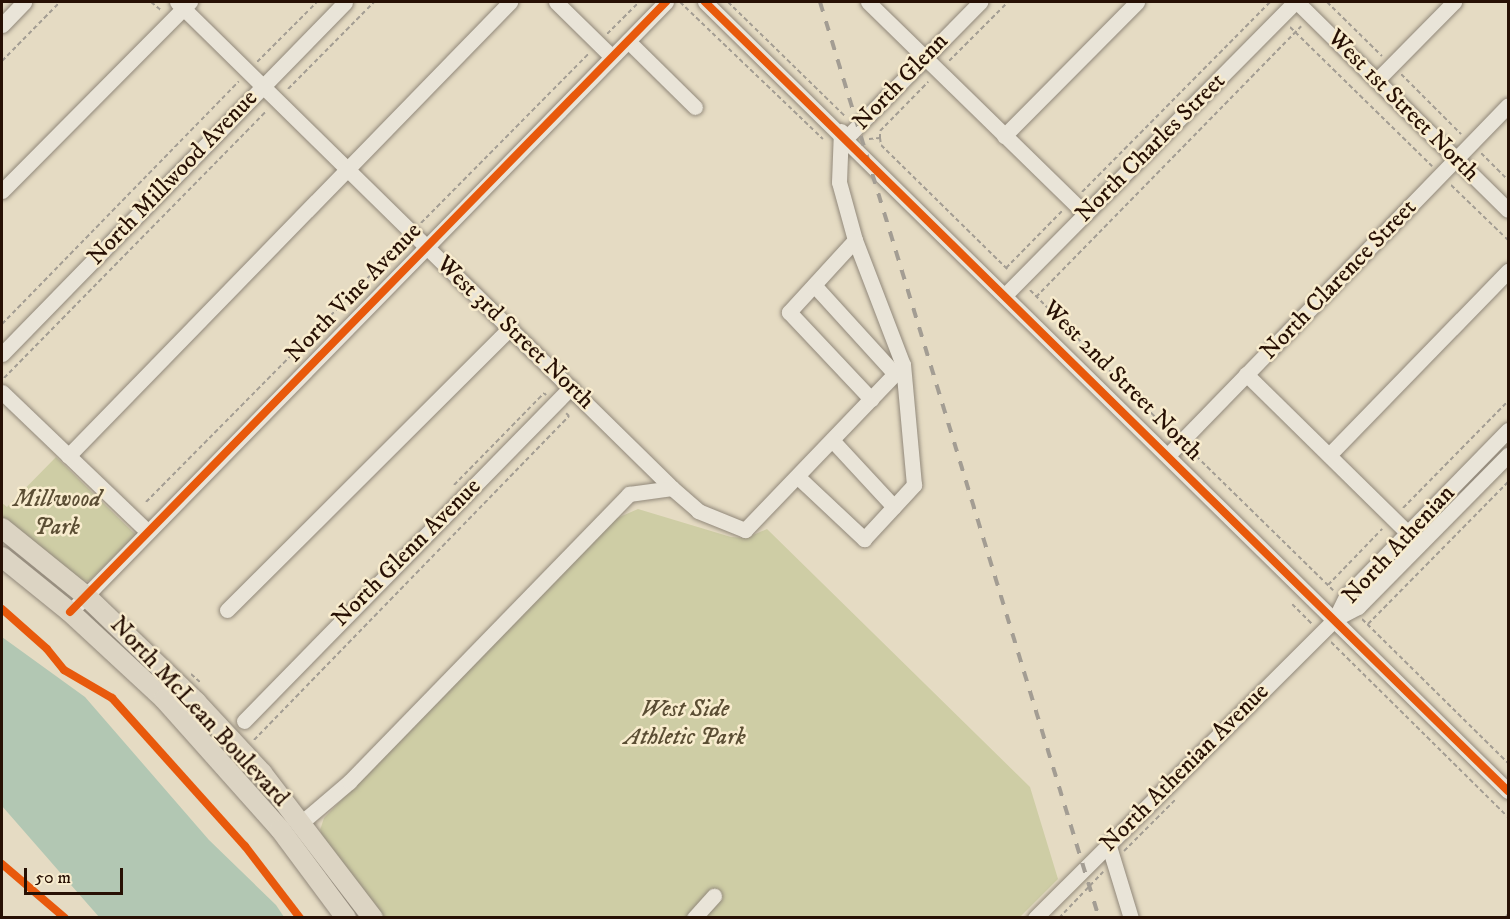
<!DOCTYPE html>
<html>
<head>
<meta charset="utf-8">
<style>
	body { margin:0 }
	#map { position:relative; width:1510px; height:919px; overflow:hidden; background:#e5dbc3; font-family:"IM FELL DW Pica",serif }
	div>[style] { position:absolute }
	.green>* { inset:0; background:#cecda5 }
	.water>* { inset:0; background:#b2c7b3 }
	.path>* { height:2px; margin-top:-1px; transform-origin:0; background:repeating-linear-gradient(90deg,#a39d93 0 4.5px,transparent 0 7.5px) }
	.roads { filter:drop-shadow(0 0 2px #91887a) drop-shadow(0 0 2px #91887a) }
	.minor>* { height:15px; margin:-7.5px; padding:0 7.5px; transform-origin:7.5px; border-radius:7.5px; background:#e9e4d8 }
	.major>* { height:20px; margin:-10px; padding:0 10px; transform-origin:10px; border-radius:10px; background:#dcd4c3 }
	.rail>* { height:4px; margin-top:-2px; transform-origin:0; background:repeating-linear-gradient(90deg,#a39d93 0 10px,transparent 0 20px) }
	.cycleway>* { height:8px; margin:-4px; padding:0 4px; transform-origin:4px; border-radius:4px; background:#e8590c }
	span { translate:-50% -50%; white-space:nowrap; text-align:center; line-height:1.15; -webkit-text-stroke:5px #f8ecce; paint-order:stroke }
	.street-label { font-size:24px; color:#271004 }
	.park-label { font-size:24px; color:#5b4e34; font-style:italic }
	.frame { position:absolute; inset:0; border:3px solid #271004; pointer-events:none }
	.scale { position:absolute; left:24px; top:868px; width:99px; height:27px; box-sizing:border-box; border:3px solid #271004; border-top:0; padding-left:8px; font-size:18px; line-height:21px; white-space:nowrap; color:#271004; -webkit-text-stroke:4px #f8ecce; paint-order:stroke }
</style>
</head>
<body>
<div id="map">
	<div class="green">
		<div style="clip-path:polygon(56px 457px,136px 535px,89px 581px,79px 580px,2px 519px,2px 503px,7px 507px)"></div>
		<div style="clip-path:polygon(638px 509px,731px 537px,746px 538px,767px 529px,1030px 787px,1058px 879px,1020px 917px,379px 917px,324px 841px,320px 830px,324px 818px,615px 519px)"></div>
	</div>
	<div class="water">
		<div style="clip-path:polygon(2px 637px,85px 697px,209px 840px,276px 905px,284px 917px,99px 917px,2px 806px)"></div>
	</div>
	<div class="path">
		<div style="left:151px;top:2px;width:13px;rotate:39deg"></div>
		<div style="left:680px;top:2px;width:198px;rotate:43.8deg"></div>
		<div style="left:728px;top:2px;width:163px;rotate:44.3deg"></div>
		<div style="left:1327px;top:2px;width:77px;rotate:44.5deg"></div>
		<div style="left:1290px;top:27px;width:199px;rotate:44.4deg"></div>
		<div style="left:607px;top:34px;width:45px;rotate:-45deg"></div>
		<div style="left:2px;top:61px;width:83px;rotate:-45.5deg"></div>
		<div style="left:949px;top:61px;width:83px;rotate:-45deg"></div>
		<div style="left:257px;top:62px;width:85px;rotate:-45deg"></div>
		<div style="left:1401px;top:74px;width:85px;rotate:45deg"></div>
		<div style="left:288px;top:89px;width:122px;rotate:-45.3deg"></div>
		<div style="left:880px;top:138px;width:7px;rotate:-90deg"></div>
		<div style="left:880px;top:131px;width:69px;rotate:-45.6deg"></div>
		<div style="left:869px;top:139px;width:11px;rotate:-5deg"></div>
		<div style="left:880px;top:138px;width:7px;rotate:82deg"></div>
		<div style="left:881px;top:145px;width:177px;rotate:44.5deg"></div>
		<div style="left:1481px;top:153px;width:38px;rotate:45deg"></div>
		<div style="left:1451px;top:185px;width:79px;rotate:44deg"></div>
		<div style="left:1082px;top:192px;width:267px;rotate:-45.3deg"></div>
		<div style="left:421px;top:223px;width:238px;rotate:-45.3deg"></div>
		<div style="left:1006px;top:268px;width:81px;rotate:-45.5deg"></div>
		<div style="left:1030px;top:290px;width:201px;rotate:45.4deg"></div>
		<div style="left:1036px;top:297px;width:379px;rotate:-45.6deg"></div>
		<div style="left:2px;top:324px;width:339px;rotate:-45.7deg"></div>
		<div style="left:4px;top:378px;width:375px;rotate:-45.5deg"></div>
		<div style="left:1191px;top:451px;width:199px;rotate:44.4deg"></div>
		<div style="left:454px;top:485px;width:129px;rotate:-45.6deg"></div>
		<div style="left:544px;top:393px;width:3px;rotate:45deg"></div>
		<div style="left:146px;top:502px;width:366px;rotate:-45.3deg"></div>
		<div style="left:1403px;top:508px;width:150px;rotate:-45.5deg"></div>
		<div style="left:1328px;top:585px;width:78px;rotate:-46deg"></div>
		<div style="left:1292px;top:604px;width:28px;rotate:45deg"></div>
		<div style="left:1362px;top:619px;width:205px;rotate:44.6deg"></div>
		<div style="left:1368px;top:624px;width:199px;rotate:-45.4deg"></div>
		<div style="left:1331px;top:642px;width:249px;rotate:44.7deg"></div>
		<div style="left:191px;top:674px;width:12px;rotate:42deg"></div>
		<div style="left:254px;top:740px;width:452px;rotate:-45.8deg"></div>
		<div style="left:569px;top:416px;width:4px;rotate:-135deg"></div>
		<div style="left:1124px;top:851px;width:72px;rotate:-45deg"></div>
		<div style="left:2px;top:864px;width:83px;rotate:40.6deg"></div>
		<div style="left:1059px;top:918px;width:64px;rotate:-46.3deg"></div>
		<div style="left:1505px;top:918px;width:5px;rotate:-53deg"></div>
	</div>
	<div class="roads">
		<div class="minor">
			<div style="left:177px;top:2px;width:694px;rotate:44.47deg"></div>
			<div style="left:672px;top:488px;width:35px;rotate:41deg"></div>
			<div style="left:698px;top:511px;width:51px;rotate:22deg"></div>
			<div style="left:745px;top:530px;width:228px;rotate:-46.2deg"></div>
			<div style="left:903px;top:365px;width:134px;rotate:-111deg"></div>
			<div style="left:855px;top:240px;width:60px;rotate:-105.4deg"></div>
			<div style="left:839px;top:182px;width:51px;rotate:-87.8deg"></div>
			<div style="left:556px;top:2px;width:78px;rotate:44.5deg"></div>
			<div style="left:705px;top:2px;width:1126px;rotate:44.5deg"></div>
			<div style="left:868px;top:2px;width:303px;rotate:44.3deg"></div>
			<div style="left:1297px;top:2px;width:296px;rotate:44.6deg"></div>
			<div style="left:2px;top:25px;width:32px;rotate:-46deg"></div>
			<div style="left:628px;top:41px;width:94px;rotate:44.6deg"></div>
			<div style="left:1377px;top:80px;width:110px;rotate:-45.4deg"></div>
			<div style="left:1004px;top:136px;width:189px;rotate:-45.2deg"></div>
			<div style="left:847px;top:137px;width:190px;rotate:-45.4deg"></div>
			<div style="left:2px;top:191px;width:267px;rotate:-45.2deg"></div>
			<div style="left:855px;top:240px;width:98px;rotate:132.5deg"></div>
			<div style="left:789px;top:312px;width:120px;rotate:46.7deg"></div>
			<div style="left:814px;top:285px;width:120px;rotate:47.7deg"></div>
			<div style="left:1006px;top:294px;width:411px;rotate:-45.3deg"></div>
			<div style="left:2px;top:354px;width:491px;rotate:-45.7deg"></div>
			<div style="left:1246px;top:374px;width:227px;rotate:44.5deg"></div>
			<div style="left:2px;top:392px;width:202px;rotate:43.8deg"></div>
			<div style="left:832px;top:440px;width:91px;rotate:47.2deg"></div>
			<div style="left:1169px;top:454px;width:486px;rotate:-45.8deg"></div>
			<div style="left:1329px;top:455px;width:257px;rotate:-45.8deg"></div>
			<div style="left:68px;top:456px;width:634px;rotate:-45.77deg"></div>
			<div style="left:798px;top:477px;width:91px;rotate:43.2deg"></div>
			<div style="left:864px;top:539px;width:74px;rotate:-47.2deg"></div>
			<div style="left:914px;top:485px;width:121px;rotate:-95.2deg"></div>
			<div style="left:227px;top:610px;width:400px;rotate:-44.9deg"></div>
			<div style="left:70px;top:612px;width:853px;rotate:-45.67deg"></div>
			<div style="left:1335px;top:619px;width:25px;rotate:-64deg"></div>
			<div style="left:1346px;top:596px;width:232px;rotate:-45.7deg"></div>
			<div style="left:244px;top:721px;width:467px;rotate:-45.6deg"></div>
			<div style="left:302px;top:822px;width:62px;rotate:-40.4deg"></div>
			<div style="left:349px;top:782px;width:402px;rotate:-45.8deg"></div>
			<div style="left:629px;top:494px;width:43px;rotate:-7.9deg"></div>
			<div style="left:1108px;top:843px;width:78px;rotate:73deg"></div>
			<div style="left:694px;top:918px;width:30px;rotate:-48deg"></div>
			<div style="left:1035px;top:918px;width:424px;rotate:-44.9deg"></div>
			<div style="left:1335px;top:619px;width:26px;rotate:-28deg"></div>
			<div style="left:1358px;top:607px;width:214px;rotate:-45.4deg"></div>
		</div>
		<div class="major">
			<div style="left:2px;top:528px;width:108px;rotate:39deg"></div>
			<div style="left:86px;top:596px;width:153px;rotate:43.9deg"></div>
			<div style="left:196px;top:702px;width:97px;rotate:47.1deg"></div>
			<div style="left:262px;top:773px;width:183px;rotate:52.6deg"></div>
			<div style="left:2px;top:557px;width:87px;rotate:39deg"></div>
			<div style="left:70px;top:612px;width:128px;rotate:42.8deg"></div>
			<div style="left:164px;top:699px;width:174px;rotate:48.3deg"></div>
			<div style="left:280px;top:829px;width:111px;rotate:53.4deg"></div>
		</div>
	</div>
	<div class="rail">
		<div style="left:820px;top:2px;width:958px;rotate:73.06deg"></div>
	</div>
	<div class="cycleway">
		<div style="left:705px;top:2px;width:1126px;rotate:44.5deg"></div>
		<div style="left:2px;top:609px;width:60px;rotate:41.6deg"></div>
		<div style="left:47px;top:649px;width:27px;rotate:51deg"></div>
		<div style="left:64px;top:670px;width:56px;rotate:30.3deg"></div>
		<div style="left:112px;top:698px;width:199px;rotate:48.1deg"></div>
		<div style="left:245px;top:846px;width:91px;rotate:52.6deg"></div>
		<div style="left:70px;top:612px;width:853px;rotate:-45.67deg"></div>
		<div style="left:2px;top:864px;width:83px;rotate:40.6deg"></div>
	</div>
	<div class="street-label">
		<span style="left:901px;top:82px;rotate:-46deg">North Glenn</span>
		<span style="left:1403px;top:106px;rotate:45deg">West 1st Street North</span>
		<span style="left:1151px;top:148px;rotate:-45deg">North Charles Street</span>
		<span style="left:173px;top:178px;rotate:-46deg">North Millwood Avenue</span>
		<span style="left:1339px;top:280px;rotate:-46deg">North Clarence Street</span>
		<span style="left:354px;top:293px;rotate:-46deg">North Vine Avenue</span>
		<span style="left:515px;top:333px;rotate:44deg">West 3rd Street North</span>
		<span style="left:1122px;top:381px;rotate:45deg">West 2nd Street North</span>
		<span style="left:1399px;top:545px;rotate:-47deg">North Athenian</span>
		<span style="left:407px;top:553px;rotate:-45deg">North Glenn Avenue</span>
		<span style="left:199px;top:712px;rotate:47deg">North McLean Boulevard</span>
		<span style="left:1185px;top:768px;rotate:-45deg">North Athenian Avenue</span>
	</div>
	<div class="park-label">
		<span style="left:57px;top:514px">Millwood<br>Park</span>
		<span style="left:685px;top:724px">West Side<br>Athletic Park</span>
	</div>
	<div class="frame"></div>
	<div class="scale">50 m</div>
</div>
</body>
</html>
